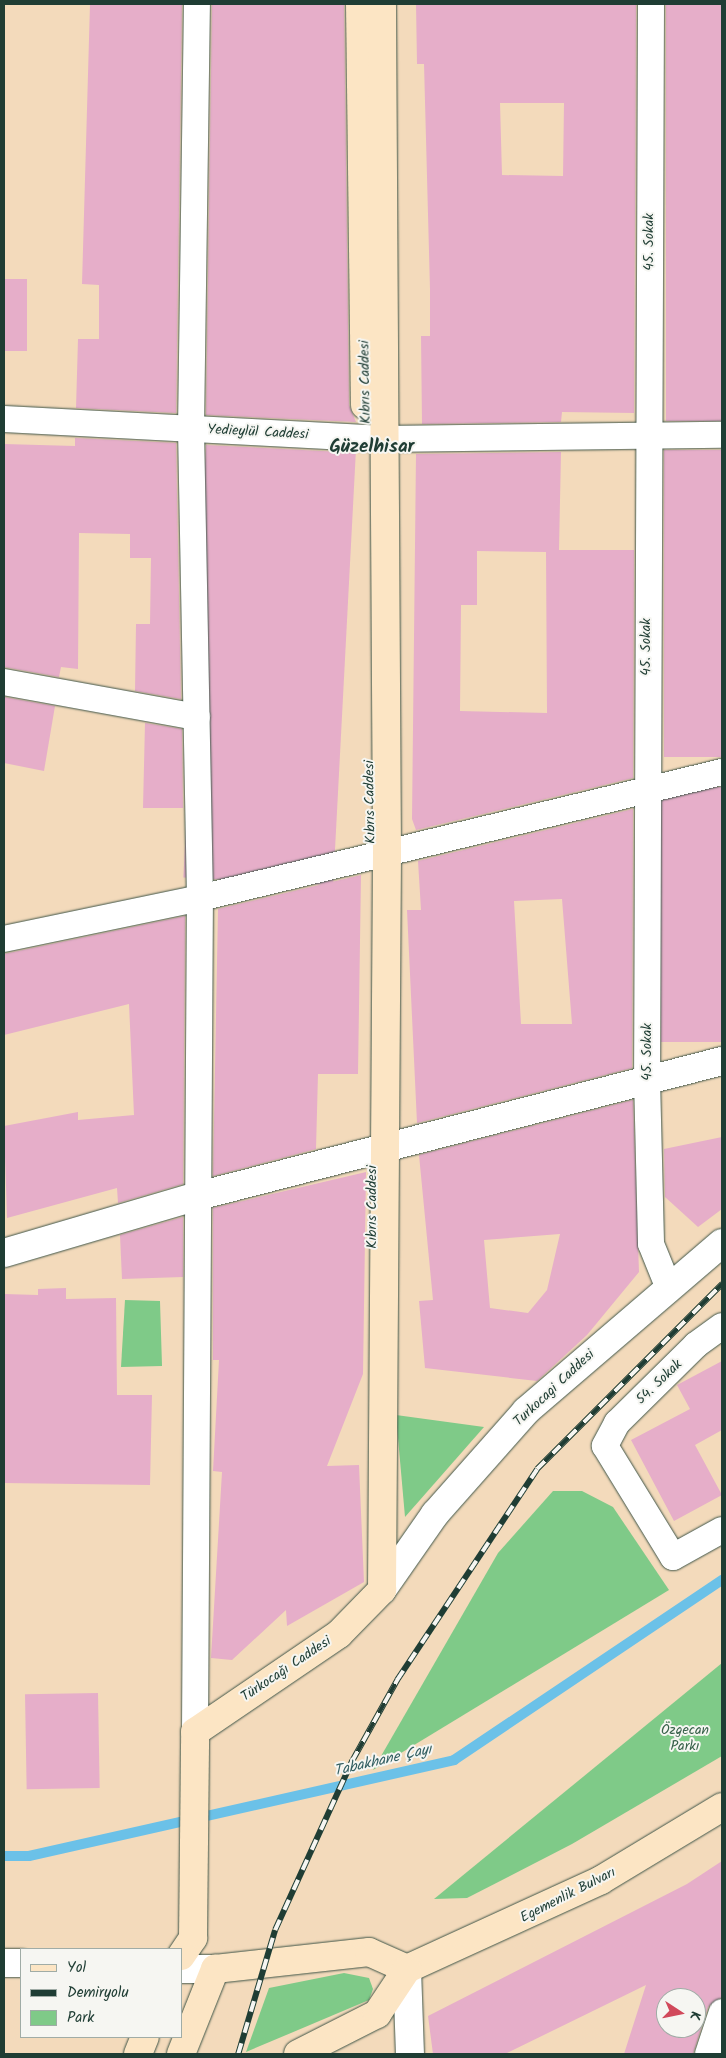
<!DOCTYPE html>
<html>
<head>
<meta charset="utf-8">
<style>
	body { margin:0 }
	#map { position:relative; width:726px; height:2058px; overflow:hidden; background:#f3dabb; font-family:Kalam,sans-serif }
	div>[style] { position:absolute }
	.green>* { inset:0; background:#7fca88 }
	.stream>* { height:10px; margin:-5px; padding:0 5px; transform-origin:5px; border-radius:5px; background:#6bc1e8 }
	.building>* { inset:0; background:#e6aec9; transform-origin:0 0 }
	.roads { filter:drop-shadow(0 0 1px #3f5548) drop-shadow(0 0 1px #3f5548) }
	.minor>* { height:26px; margin:-13px; padding:0 13px; transform-origin:13px; border-radius:13px; background:#fff }
	.tertiary>* { height:28px; margin:-14px; padding:0 14px; transform-origin:14px; border-radius:14px; background:#fff }
	.secondary>* { height:28px; margin:-14px; padding:0 14px; transform-origin:14px; border-radius:14px; background:#fce5c4 }
	.rail>* { height:5.5px; margin-top:-2.75px; transform-origin:0; background:repeating-linear-gradient(90deg,#f6f6f2 0 11px,#1f3d34 0 22px); box-sizing:border-box; border-block:1px solid #1f3d34 }
	span { translate:-50% -50%; white-space:nowrap; text-align:center; line-height:1.15; -webkit-text-stroke:4px #f6f6f2; paint-order:stroke }
	.street-label { font-size:14px; color:#1f3d34 }
	.park-label { font-size:14px; color:#376049 }
	.water-label { font-size:15px; color:#325e61; font-style:italic }
	.district-label { font-size:19px; color:#1f3d34; font-weight:700 }
	.frame { position:absolute; inset:0; border:5px solid #1f3d34; pointer-events:none }
	.legend { position:absolute; left:20px; top:1948px; width:162px; height:90px; box-sizing:border-box; background:#f6f6f2; border:1px solid #a0aca6; margin:0; padding:6px 9px; list-style:none; font-size:15px; color:#1f3d34 }
	.legend li { display:flex; align-items:center; gap:10px; height:25px }
	.legend b { width:25px; border:1px solid #a0aca6 }
	.north { position:absolute; left:656px; top:1988px; width:50px; height:50px; box-sizing:border-box; background:#f6f6f2; border:1px solid #a0aca6; border-radius:50%; rotate:101deg; font-size:14px; font-weight:700; line-height:20px; text-align:center; color:#1f3d34 }
	.north::after { content:''; display:block; margin:auto; width:18px; height:22px; background:#d1495b; clip-path:polygon(50% 0,100% 100%,50% 72%,0 100%) }
</style>
</head>
<body>
<div id="map">
	<div class="green">
		<div style="clip-path:polygon(125px 1300px,160px 1301px,162px 1366px,121px 1367px)"></div>
		<div style="clip-path:polygon(396px 1415px,484px 1427px,405px 1517px)"></div>
		<div style="clip-path:polygon(553px 1491px,582px 1491px,613px 1507px,669px 1590px,373px 1770px,498px 1553px)"></div>
		<div style="clip-path:polygon(722px 1663px,722px 1756px,572px 1844px,467px 1898px,434px 1899px)"></div>
		<div style="clip-path:polygon(344px 1973px,369px 1978px,373px 1989px,369px 2000px,246px 2052px,269px 1988px)"></div>
	</div>
	<div class="stream">
		<div style="left:4px;top:1856px;width:25px"></div>
		<div style="left:29px;top:1856px;width:436px;rotate:-12.7deg"></div>
		<div style="left:454px;top:1760px;width:323px;rotate:-33.9deg"></div>
	</div>
	<div class="building">
		<div style="clip-path:polygon(90px 4px,182px 4px,176px 413px,76px 408px,78px 339px,99px 339px,99px 285px,82px 284px)"></div>
		<div style="clip-path:polygon(212px 4px,344px 4px,349px 405px,356px 422px,206px 415px)"></div>
		<div style="clip-path:polygon(evenodd,416px 4px,636px 4px,634px 413px,562px 412px,561px 422px,422px 424px,421px 336px,430px 336px,430px 289px,424px 64px,417px 64px,416px 4px,500px 103px,564px 103px,563px 176px,502px 175px,500px 103px)"></div>
		<div style="left:666px;top:4px;width:56px;height:417px"></div>
		<div style="left:4px;top:279px;width:23px;height:72px"></div>
		<div style="clip-path:polygon(75px 438px,176px 443px,181px 699px,135px 691px,136px 624px,150px 624px,151px 558px,130px 558px,130px 534px,79px 533px,78px 669px,61px 667px,59px 677px,4px 667px,4px 444px,75px 446px)"></div>
		<div style="left:206px;top:445px;width:150px;height:433px;rotate:3deg"></div>
		<div style="left:722px;top:450px;width:307px;height:58px;rotate:90deg"></div>
		<div style="clip-path:polygon(evenodd,561px 452px,559px 550px,634px 550px,633px 778px,416px 830px,412px 819px,416px 454px,561px 452px,477px 551px,546px 552px,547px 713px,460px 711px,461px 605px,477px 605px,477px 551px)"></div>
		<div style="clip-path:polygon(4px 697px,55px 706px,44px 771px,4px 763px)"></div>
		<div style="clip-path:polygon(145px 723px,182px 729px,183px 808px,143px 808px)"></div>
		<div style="left:722px;top:787px;width:255px;height:61px;rotate:90deg"></div>
		<div style="clip-path:polygon(evenodd,633px 809px,632px 1068px,417px 1123px,407px 910px,421px 910px,418px 861px,633px 809px,562px 899px,572px 1024px,521px 1024px,514px 901px,562px 899px)"></div>
		<div style="clip-path:polygon(361px 875px,358px 1074px,318px 1074px,316px 1149px,213px 1176px,218px 909px)"></div>
		<div style="clip-path:polygon(185px 916px,183px 1184px,118px 1203px,117px 1188px,7px 1218px,4px 1126px,78px 1112px,78px 1120px,134px 1115px,129px 1004px,4px 1035px,4px 954px)"></div>
		<div style="clip-path:polygon(evenodd,633px 1100px,639px 1272px,587px 1335px,537px 1381px,425px 1368px,419px 1301px,433px 1300px,419px 1155px,633px 1100px,560px 1234px,547px 1290px,528px 1313px,490px 1308px,484px 1240px,560px 1234px)"></div>
		<div style="clip-path:polygon(722px 1137px,722px 1209px,698px 1227px,665px 1197px,664px 1149px)"></div>
		<div style="clip-path:polygon(366px 1172px,363px 1374px,327px 1466px,359px 1465px,364px 1582px,287px 1626px,286px 1610px,232px 1660px,211px 1658px,222px 1472px,213px 1471px,219px 1360px,213px 1360px,213px 1208px)"></div>
		<div style="clip-path:polygon(183px 1217px,183px 1277px,122px 1279px,120px 1235px)"></div>
		<div style="clip-path:polygon(66px 1288px,66px 1299px,116px 1298px,117px 1395px,152px 1395px,150px 1485px,4px 1483px,4px 1294px,38px 1295px,38px 1289px)"></div>
		<div style="clip-path:polygon(722px 1361px,722px 1430px,695px 1445px,722px 1495px,674px 1521px,631px 1440px,690px 1409px,677px 1385px)"></div>
		<div style="left:98px;top:1693px;width:95px;height:73px;rotate:89deg"></div>
		<div style="clip-path:polygon(evenodd,722px 1861px,722px 1997px,708px 2007px,693px 2054px,624px 2054px,646px 1985px,505px 2054px,433px 2054px,428px 2016px,687px 1884px,722px 1861px,666px 1998px,696px 1998px,696px 2028px,666px 2028px,666px 1998px)"></div>
	</div>
	<div class="roads">
		<div class="minor">
			<div style="left:651px;top:4px;width:1075px;rotate:90.21deg"></div>
			<div style="left:647px;top:1079px;width:165px;rotate:88.6deg"></div>
			<div style="left:651px;top:1244px;width:45px;rotate:68deg"></div>
			<div style="left:4px;top:419px;width:381px;rotate:3deg"></div>
			<div style="left:384px;top:439px;width:338px;rotate:-0.7deg"></div>
			<div style="left:4px;top:682px;width:196px;rotate:10.3deg"></div>
			<div style="left:4px;top:939px;width:200px;rotate:-11.8deg"></div>
			<div style="left:200px;top:898px;width:537px;rotate:-13.57deg"></div>
			<div style="left:722px;top:1326px;width:32px;rotate:144deg"></div>
			<div style="left:696px;top:1345px;width:111px;rotate:135.4deg"></div>
			<div style="left:617px;top:1423px;width:26px;rotate:118deg"></div>
			<div style="left:605px;top:1446px;width:130px;rotate:58.5deg"></div>
			<div style="left:673px;top:1557px;width:56px;rotate:-28.9deg"></div>
			<div style="left:195px;top:1732px;width:834px;rotate:-89.66deg"></div>
			<div style="left:200px;top:898px;width:469px;rotate:-91.1deg"></div>
			<div style="left:191px;top:429px;width:425px;rotate:-89.2deg"></div>
			<div style="left:708px;top:2054px;width:44px;rotate:-71.6deg"></div>
		</div>
		<div class="tertiary">
			<div style="left:4px;top:1253px;width:202px;rotate:-16.4deg"></div>
			<div style="left:198px;top:1196px;width:541px;rotate:-14.45deg"></div>
			<div style="left:382px;top:1590px;width:93px;rotate:-55.1deg"></div>
			<div style="left:435px;top:1514px;width:137px;rotate:-48.5deg"></div>
			<div style="left:526px;top:1411px;width:258px;rotate:-40.6deg"></div>
			<div style="left:4px;top:1963px;width:17px"></div>
			<div style="left:181px;top:1969px;width:34px"></div>
			<div style="left:407px;top:1969px;width:85px;rotate:88deg"></div>
		</div>
		<div class="secondary">
			<div style="left:360px;top:4px;width:401px;rotate:89.3deg"></div>
			<div style="left:181px;top:1956px;width:22px;rotate:-56deg"></div>
			<div style="left:193px;top:1938px;width:206px;rotate:-89.4deg"></div>
			<div style="left:195px;top:1732px;width:174px;rotate:-34.2deg"></div>
			<div style="left:339px;top:1634px;width:62px;rotate:-45.7deg"></div>
			<div style="left:382px;top:1590px;width:739px;rotate:-89.61deg"></div>
			<div style="left:387px;top:851px;width:847px;rotate:-90.34deg"></div>
			<div style="left:215px;top:1969px;width:155px;rotate:-6.3deg"></div>
			<div style="left:369px;top:1952px;width:42px;rotate:24.1deg"></div>
			<div style="left:407px;top:1969px;width:213px;rotate:-24.6deg"></div>
			<div style="left:601px;top:1880px;width:141px;rotate:-31.1deg"></div>
			<div style="left:138px;top:2054px;width:18px;rotate:-68deg"></div>
			<div style="left:181px;top:2054px;width:92px;rotate:-68.2deg"></div>
			<div style="left:298px;top:2054px;width:89px;rotate:-26.9deg"></div>
			<div style="left:377px;top:2014px;width:54px;rotate:-56.3deg"></div>
		</div>
	</div>
	<div class="rail">
		<div style="left:238px;top:2054px;width:129px;rotate:-73.4deg"></div>
		<div style="left:275px;top:1930px;width:186px;rotate:-65.5deg"></div>
		<div style="left:352px;top:1761px;width:93px;rotate:-60.9deg"></div>
		<div style="left:397px;top:1680px;width:253px;rotate:-56.4deg"></div>
		<div style="left:537px;top:1469px;width:262px;rotate:-45deg"></div>
	</div>
	<div class="street-label">
		<span style="left:649px;top:242px;rotate:-90deg">45. Sokak</span>
		<span style="left:365px;top:382px;rotate:-91deg">Kıbrıs Caddesi</span>
		<span style="left:258px;top:432px;rotate:3deg">Yedieylül Caddesi</span>
		<span style="left:646px;top:647px;rotate:-90deg">45. Sokak</span>
		<span style="left:370px;top:802px;rotate:-91deg">Kıbrıs Caddesi</span>
		<span style="left:647px;top:1052px;rotate:-90deg">45. Sokak</span>
		<span style="left:372px;top:1207px;rotate:-90deg">Kıbrıs Caddesi</span>
		<span style="left:659px;top:1382px;rotate:-44deg">54. Sokak</span>
		<span style="left:554px;top:1388px;rotate:-43deg">Turkocagi Caddesi</span>
		<span style="left:286px;top:1669px;rotate:-34deg">Türkocağı Caddesi</span>
		<span style="left:568px;top:1895px;rotate:-27deg">Egemenlik Bulvarı</span>
	</div>
	<div class="park-label">
		<span style="left:685px;top:1738px">Özgecan<br>Parkı</span>
	</div>
	<div class="water-label">
		<span style="left:383px;top:1761px;rotate:-13deg">Tabakhane Çayı</span>
	</div>
	<div class="district-label">
		<span style="left:372px;top:448px">Güzelhisar</span>
	</div>
	<div class="frame"></div>
	<ul class="legend">
	<li><b style="height:6px;background:#fce5c4"></b>Yol</li>
	<li><b style="height:6px;background:#1f3d34"></b>Demiryolu</li>
	<li><b style="height:14px;background:#7fca88"></b>Park</li>
	</ul>
	<div class="north">K</div>
</div>
</body>
</html>
